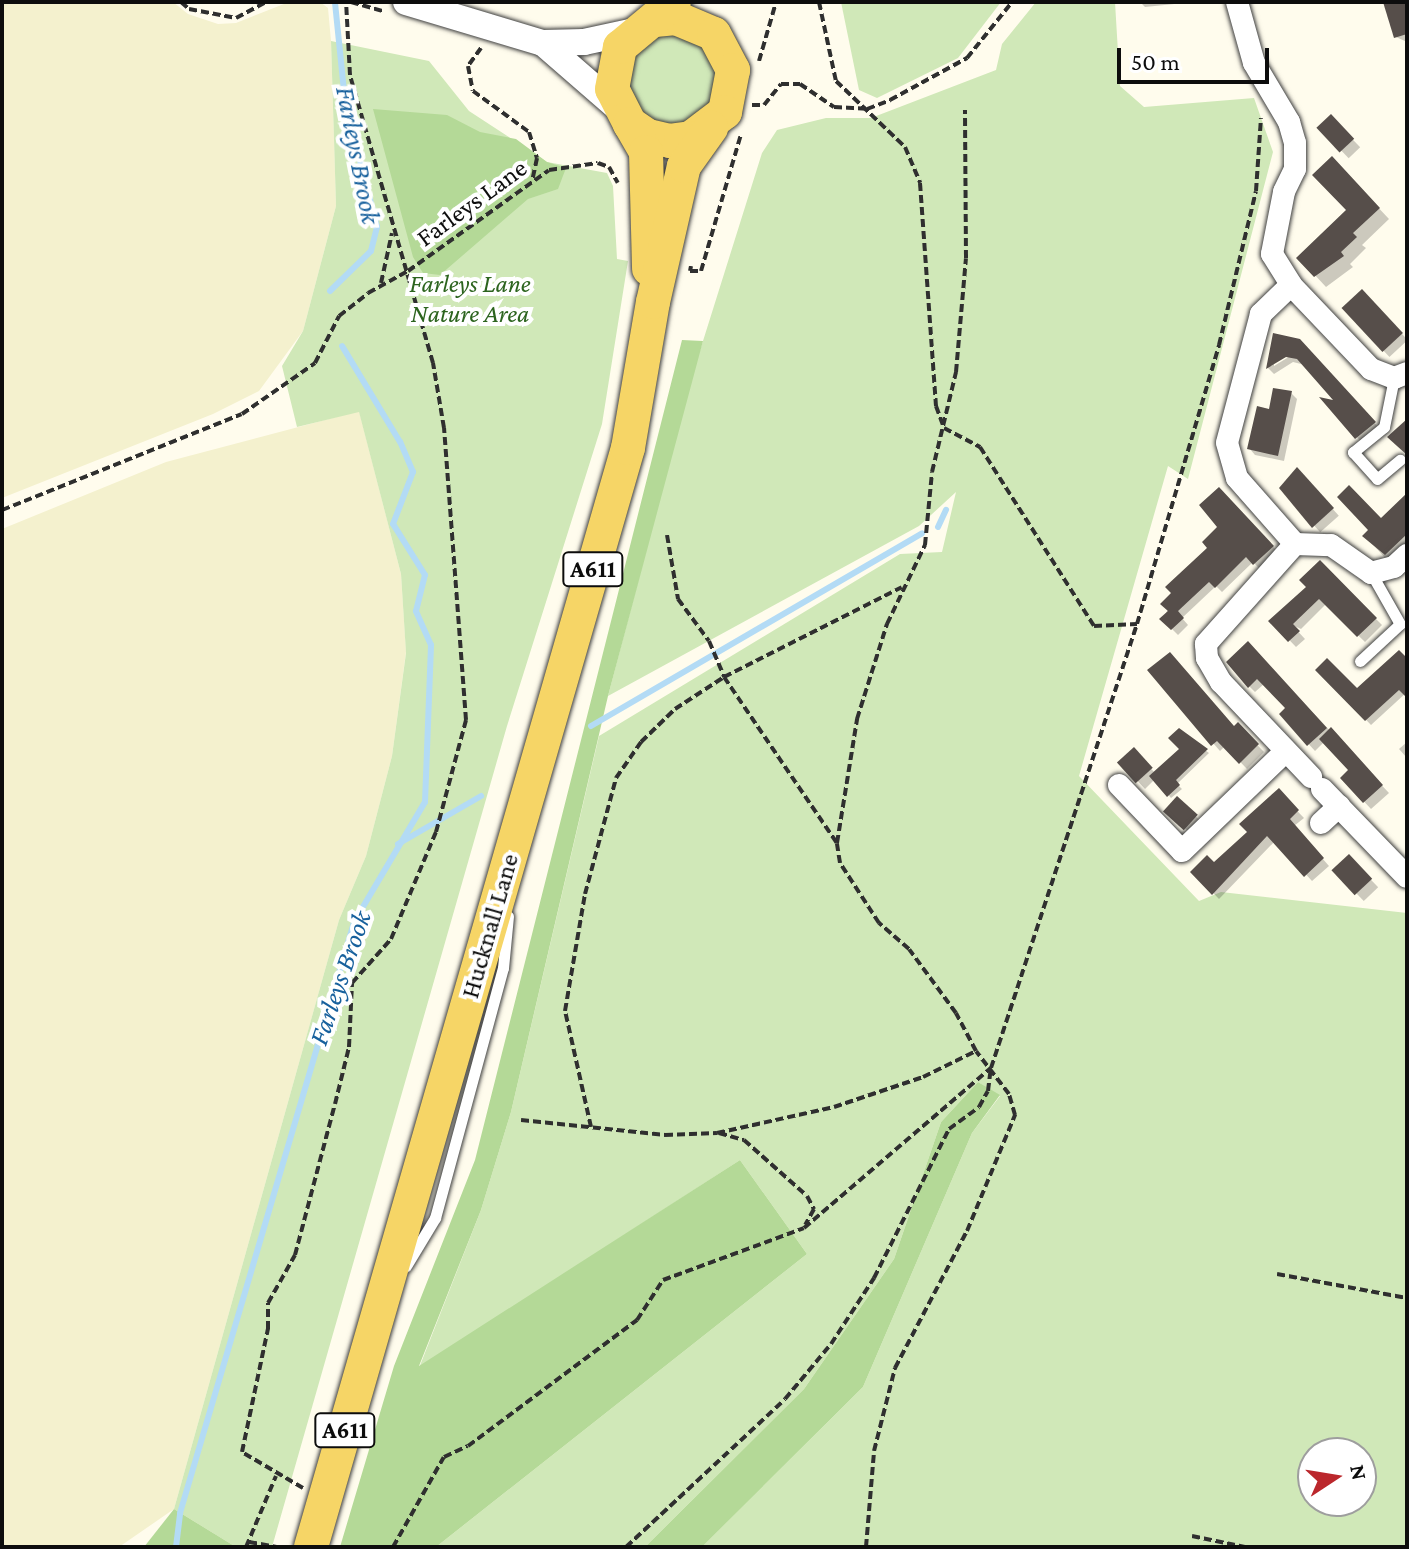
<!DOCTYPE html>
<html>
<head>
<meta charset="utf-8">
<style>
	body { margin:0 }
	#map { position:relative; width:1409px; height:1549px; overflow:hidden; background:#fffced; font-family:"Crimson Pro",serif }
	div>[style] { position:absolute }
	.farmland>* { inset:0; background:#f4f1ce }
	.green>* { inset:0; background:#d0e8b8 }
	.forest>* { inset:0; background:#b4d997 }
	.shadow>* { inset:0; background:#0003; transform-origin:0 0 }
	.stream>* { height:6px; margin:-3px; padding:0 3px; transform-origin:3px; border-radius:3px; background:#b3dbf5 }
	.building>* { inset:0; background:#564e4a; transform-origin:0 0 }
	.path>* { height:4px; margin-top:-2px; transform-origin:0; background:repeating-linear-gradient(90deg,#2f2f2f 0 8px,transparent 0 12px) }
	.roads { filter:drop-shadow(0 0 2px #404040) drop-shadow(0 0 2px #404040) }
	.service>* { height:11px; margin:-5.5px; padding:0 5.5px; transform-origin:5.5px; border-radius:5.5px; background:#fff }
	.minor>* { height:22px; margin:-11px; padding:0 11px; transform-origin:11px; border-radius:11px; background:#fff }
	.tertiary>* { height:26px; margin:-13px; padding:0 13px; transform-origin:13px; border-radius:13px; background:#fff }
	.primary>* { height:34px; margin:-17px; padding:0 17px; transform-origin:17px; border-radius:17px; background:#f6d566 }
	span { translate:-50% -50%; white-space:nowrap; text-align:center; line-height:1.15; -webkit-text-stroke:8px #fff; paint-order:stroke }
	.shield-label span { padding:2px 6px; background:#fff; border:2px solid; border-radius:6px; -webkit-text-stroke-width:0 }
	.shield-label { font-size:24px; color:#0d0d0d; font-weight:700 }
	.street-label { font-size:26px; color:#0d0d0d }
	.park-label { font-size:26px; color:#2c641e; font-style:italic }
	.water-label { font-size:28px; color:#18619d; font-style:italic }
	.frame { position:absolute; inset:0; border:4px solid #0d0d0d; pointer-events:none }
	.north { position:absolute; left:1297px; top:1437px; width:80px; height:80px; box-sizing:border-box; background:#fff; border:2px solid #9e9e9e; border-radius:50%; rotate:78deg; font-size:22px; font-weight:700; line-height:32px; text-align:center; color:#0d0d0d }
	.north::after { content:''; display:block; margin:auto; width:28px; height:36px; background:#bb272c; clip-path:polygon(50% 0,100% 100%,50% 72%,0 100%) }
	.scale { position:absolute; left:1117px; top:48px; width:152px; height:36px; box-sizing:border-box; border:4px solid #0d0d0d; border-top:0; padding-left:10px; font-size:24px; line-height:28px; white-space:nowrap; color:#0d0d0d; -webkit-text-stroke:6px #fff; paint-order:stroke }
</style>
</head>
<body>
<div id="map">
	<div class="farmland">
		<div style="clip-path:polygon(2px 2px,173px 2px,188px 14px,218px 24px,236px 23px,289px 2px,320px 2px,328px 8px,331px 41px,336px 206px,303px 331px,259px 391px,213px 414px,2px 498px)"></div>
		<div style="clip-path:polygon(359px 411px,401px 574px,406px 652px,392px 756px,366px 856px,339px 920px,174px 1509px,119px 1547px,2px 1547px,2px 529px,166px 462px)"></div>
	</div>
	<div class="green">
		<div style="clip-path:polygon(841px 2px,1001px 2px,958px 58px,877px 98px,859px 90px)"></div>
		<div style="clip-path:polygon(evenodd,1036px 2px,1115px 2px,1120px 86px,1144px 107px,1254px 98px,1273px 152px,1188px 479px,1168px 466px,1079px 776px,1199px 901px,1221px 892px,1407px 913px,1407px 1547px,702px 1547px,863px 1387px,972px 1133px,1000px 1096px,978px 1082px,941px 1122px,894px 1259px,804px 1389px,645px 1547px,436px 1547px,807px 1254px,740px 1160px,419px 1368px,481px 1210px,511px 1112px,599px 736px,900px 554px,942px 552px,956px 492px,919px 526px,608px 696px,692px 376px,762px 153px,777px 130px,826px 118px,871px 118px,996px 70px,1002px 44px,1036px 2px,1313px 1453px,1361px 1453px,1361px 1501px,1313px 1501px,1313px 1453px)"></div>
		<div style="clip-path:polygon(657px 33px,692px 35px,717px 59px,719px 94px,698px 122px,663px 128px,627px 100px,637px 45px)"></div>
		<div style="clip-path:polygon(331px 41px,429px 61px,469px 111px,547px 162px,607px 173px,613px 186px,617px 259px,628px 261px,602px 424px,507px 726px,272px 1547px,236px 1547px,174px 1509px,339px 920px,366px 856px,392px 756px,406px 653px,401px 574px,359px 412px,297px 427px,282px 366px,303px 331px,336px 206px)"></div>
	</div>
	<div class="forest">
		<div style="clip-path:polygon(373px 109px,447px 115px,480px 132px,516px 139px,547px 162px,566px 168px,558px 189px,528px 199px,440px 275px,423px 273px,413px 257px)"></div>
		<div style="clip-path:polygon(682px 340px,703px 341px,608px 696px,511px 1112px,481px 1210px,419px 1366px,740px 1160px,807px 1254px,436px 1547px,340px 1547px,394px 1366px,475px 1160px)"></div>
		<div style="clip-path:polygon(978px 1082px,1000px 1095px,972px 1133px,863px 1387px,702px 1547px,645px 1547px,804px 1389px,894px 1259px,941px 1122px)"></div>
		<div style="clip-path:polygon(174px 1509px,236px 1547px,144px 1547px)"></div>
	</div>
	<div class="shadow">
		<div style="clip-path:polygon(1140px 2px,1194px 2px,1145px 7px)"></div>
		<div style="clip-path:polygon(1385px 2px,1407px 2px,1407px 42px,1396px 37px)"></div>
		<div style="left:1331px;top:117px;width:42px;height:16px;rotate:46deg"></div>
		<div style="clip-path:polygon(1342px 169px,1389px 219px,1362px 245px,1366px 248px,1350px 264px,1353px 267px,1326px 287px,1299px 258px,1349px 210px)"></div>
		<div style="left:1362px;top:291px;width:67px;height:25px;rotate:47deg"></div>
		<div style="clip-path:polygon(evenodd,1274px 336px,1306px 348px,1381px 430px,1363px 444px,1324px 400px,1338px 403px,1305px 365px,1293px 362px,1274px 374px,1268px 368px,1274px 336px,1295px 353px,1274px 366px,1274px 361px,1295px 353px)"></div>
		<div style="clip-path:polygon(1291px 393px,1297px 399px,1284px 461px,1255px 455px,1249px 448px,1270px 411px)"></div>
		<div style="left:1304px;top:477px;width:52px;height:25px;rotate:48deg"></div>
		<div style="clip-path:polygon(1219px 490px,1278px 552px,1260px 569px,1253px 562px,1222px 592px,1216px 586px,1182px 618px,1188px 625px,1178px 635px,1162px 619px,1220px 527px)"></div>
		<div style="clip-path:polygon(1407px 496px,1407px 545px,1388px 561px,1365px 536px)"></div>
		<div style="clip-path:polygon(1320px 563px,1382px 625px,1365px 642px,1326px 604px,1301px 629px,1292px 625px,1305px 639px,1296px 647px,1271px 621px,1309px 587px)"></div>
		<div style="clip-path:polygon(1248px 644px,1389px 793px,1371px 809px,1342px 778px,1351px 770px,1324px 742px,1315px 751px,1281px 714px,1287px 709px,1264px 684px,1255px 692px,1249px 686px)"></div>
		<div style="clip-path:polygon(1407px 661px,1407px 692px,1371px 725px,1318px 670px,1357px 691px)"></div>
		<div style="clip-path:polygon(1150px 671px,1235px 728px,1238px 725px,1264px 752px,1247px 769px,1225px 746px,1220px 751px)"></div>
		<div style="clip-path:polygon(1179px 731px,1209px 753px,1177px 784px,1182px 789px,1171px 798px,1155px 779px,1145px 789px,1120px 762px,1134px 750px,1155px 773px,1182px 749px)"></div>
		<div style="clip-path:polygon(1407px 742px,1407px 758px,1399px 749px)"></div>
		<div style="clip-path:polygon(1278px 791px,1304px 818px,1294px 826px,1329px 866px,1312px 881px,1275px 841px,1219px 899px,1193px 872px,1214px 865px,1249px 832px)"></div>
		<div style="left:1177px;top:799px;width:35px;height:16px;rotate:43deg"></div>
		<div style="left:1349px;top:857px;width:42px;height:20px;rotate:46deg"></div>
	</div>
	<div class="stream">
		<div style="left:330px;top:291px;width:57px;rotate:-44.3deg"></div>
		<div style="left:371px;top:251px;width:25px;rotate:-76deg"></div>
		<div style="left:377px;top:227px;width:130px;rotate:-104.3deg"></div>
		<div style="left:345px;top:101px;width:100px;rotate:-95.8deg"></div>
		<div style="left:938px;top:527px;width:19px;rotate:-65deg"></div>
		<div style="left:591px;top:726px;width:383px;rotate:-30.2deg"></div>
		<div style="left:398px;top:844px;width:96px;rotate:-30deg"></div>
		<div style="left:176px;top:1547px;width:34px;rotate:-83deg"></div>
		<div style="left:180px;top:1513px;width:616px;rotate:-73.59deg"></div>
		<div style="left:354px;top:922px;width:139px;rotate:-59.4deg"></div>
		<div style="left:425px;top:802px;width:157px;rotate:-87.8deg"></div>
		<div style="left:431px;top:645px;width:37px;rotate:-114deg"></div>
		<div style="left:416px;top:611px;width:37px;rotate:-76deg"></div>
		<div style="left:425px;top:575px;width:60px;rotate:-122.1deg"></div>
		<div style="left:393px;top:524px;width:56px;rotate:-69deg"></div>
		<div style="left:413px;top:472px;width:33px;rotate:-113deg"></div>
		<div style="left:400px;top:442px;width:112px;rotate:-121.1deg"></div>
	</div>
	<div class="building">
		<div style="clip-path:polygon(1383px 2px,1407px 2px,1407px 34px,1394px 38px)"></div>
		<div style="left:1331px;top:114px;width:34px;height:20px;rotate:47deg"></div>
		<div style="clip-path:polygon(1332px 156px,1380px 208px,1353px 233px,1357px 237px,1341px 252px,1344px 256px,1314px 277px,1296px 258px,1346px 210px,1312px 175px)"></div>
		<div style="left:1362px;top:289px;width:60px;height:28px;rotate:47deg"></div>
		<div style="clip-path:polygon(1273px 333px,1300px 339px,1376px 422px,1355px 439px,1319px 397px,1333px 400px,1297px 359px,1286px 357px,1266px 369px)"></div>
		<div style="clip-path:polygon(1273px 388px,1292px 391px,1278px 456px,1247px 449px,1257px 406px,1269px 409px)"></div>
		<div style="clip-path:polygon(1407px 419px,1407px 455px,1387px 437px)"></div>
		<div style="clip-path:polygon(1297px 467px,1334px 508px,1312px 528px,1279px 488px)"></div>
		<div style="clip-path:polygon(1349px 485px,1381px 518px,1407px 493px,1407px 534px,1385px 555px,1362px 536px,1368px 530px,1337px 497px)"></div>
		<div style="clip-path:polygon(1219px 487px,1274px 546px,1253px 565px,1246px 557px,1215px 588px,1209px 582px,1178px 611px,1184px 618px,1171px 630px,1159px 619px,1168px 611px,1160px 604px,1171px 593px,1165px 587px,1207px 548px,1202px 542px,1217px 527px,1199px 505px)"></div>
		<div style="clip-path:polygon(1320px 560px,1377px 618px,1357px 637px,1319px 599px,1293px 624px,1300px 631px,1288px 642px,1268px 621px,1306px 587px,1299px 580px)"></div>
		<div style="clip-path:polygon(1248px 641px,1327px 728px,1307px 746px,1279px 714px,1285px 708px,1257px 679px,1248px 688px,1226px 662px)"></div>
		<div style="clip-path:polygon(1399px 650px,1407px 658px,1407px 698px,1399px 690px,1365px 721px,1315px 670px,1327px 658px,1357px 688px)"></div>
		<div style="clip-path:polygon(1170px 652px,1234px 726px,1238px 722px,1259px 744px,1239px 764px,1217px 741px,1211px 746px,1147px 670px)"></div>
		<div style="clip-path:polygon(1331px 727px,1383px 785px,1363px 803px,1340px 778px,1348px 770px,1319px 739px)"></div>
		<div style="clip-path:polygon(1179px 728px,1208px 749px,1176px 780px,1180px 785px,1167px 797px,1149px 776px,1179px 749px,1168px 738px)"></div>
		<div style="left:1134px;top:747px;width:28px;height:23px;rotate:48deg"></div>
		<div style="clip-path:polygon(1279px 788px,1299px 810px,1290px 819px,1324px 858px,1304px 877px,1267px 836px,1212px 895px,1190px 872px,1207px 855px,1214px 862px,1247px 832px,1239px 824px)"></div>
		<div style="left:1177px;top:796px;width:28px;height:21px;rotate:42deg"></div>
		<div style="left:1349px;top:854px;width:34px;height:24px;rotate:47deg"></div>
	</div>
	<div class="path">
		<div style="left:181px;top:2px;width:11px;rotate:41deg"></div>
		<div style="left:189px;top:9px;width:48px;rotate:10.8deg"></div>
		<div style="left:236px;top:18px;width:34px;rotate:-28deg"></div>
		<div style="left:351px;top:2px;width:35px;rotate:16deg"></div>
		<div style="left:819px;top:2px;width:81px;rotate:77.9deg"></div>
		<div style="left:836px;top:81px;width:95px;rotate:43.7deg"></div>
		<div style="left:905px;top:147px;width:39px;rotate:67deg"></div>
		<div style="left:920px;top:183px;width:224px;rotate:85.9deg"></div>
		<div style="left:936px;top:406px;width:23px;rotate:70deg"></div>
		<div style="left:944px;top:428px;width:41px;rotate:27.8deg"></div>
		<div style="left:980px;top:447px;width:212px;rotate:57.5deg"></div>
		<div style="left:1094px;top:626px;width:43px;rotate:-2.7deg"></div>
		<div style="left:481px;top:48px;width:22px;rotate:126deg"></div>
		<div style="left:468px;top:66px;width:25px;rotate:79deg"></div>
		<div style="left:473px;top:91px;width:69px;rotate:36.2deg"></div>
		<div style="left:529px;top:132px;width:27px;rotate:73deg"></div>
		<div style="left:537px;top:158px;width:24px;rotate:102deg"></div>
		<div style="left:759px;top:61px;width:61px;rotate:-73.9deg"></div>
		<div style="left:752px;top:105px;width:12px"></div>
		<div style="left:764px;top:105px;width:27px;rotate:-51deg"></div>
		<div style="left:781px;top:84px;width:19px"></div>
		<div style="left:800px;top:84px;width:41px;rotate:34.1deg"></div>
		<div style="left:834px;top:107px;width:33px;rotate:3deg"></div>
		<div style="left:867px;top:109px;width:25px;rotate:-21deg"></div>
		<div style="left:890px;top:100px;width:88px;rotate:-28.6deg"></div>
		<div style="left:967px;top:58px;width:72px;rotate:-51.2deg"></div>
		<div style="left:691px;top:266px;width:5px;rotate:101deg"></div>
		<div style="left:690px;top:271px;width:11px"></div>
		<div style="left:701px;top:271px;width:143px;rotate:-73.7deg"></div>
		<div style="left:381px;top:283px;width:51px;rotate:-77.6deg"></div>
		<div style="left:2px;top:510px;width:258px;rotate:-21.8deg"></div>
		<div style="left:242px;top:414px;width:89px;rotate:-34.9deg"></div>
		<div style="left:315px;top:363px;width:53px;rotate:-62.9deg"></div>
		<div style="left:339px;top:316px;width:37px;rotate:-38deg"></div>
		<div style="left:368px;top:293px;width:46px;rotate:-28.8deg"></div>
		<div style="left:408px;top:271px;width:173px;rotate:-35.6deg"></div>
		<div style="left:549px;top:170px;width:49px;rotate:-8.1deg"></div>
		<div style="left:598px;top:163px;width:12px;rotate:20deg"></div>
		<div style="left:609px;top:167px;width:18px;rotate:61deg"></div>
		<div style="left:667px;top:535px;width:65px;rotate:80.2deg"></div>
		<div style="left:678px;top:599px;width:52px;rotate:53.6deg"></div>
		<div style="left:709px;top:641px;width:39px;rotate:67deg"></div>
		<div style="left:724px;top:677px;width:201px;rotate:55.8deg"></div>
		<div style="left:521px;top:1120px;width:145px;rotate:5.9deg"></div>
		<div style="left:665px;top:1135px;width:52px;rotate:-2.2deg"></div>
		<div style="left:717px;top:1133px;width:120px;rotate:-12.5deg"></div>
		<div style="left:834px;top:1107px;width:94px;rotate:-18.6deg"></div>
		<div style="left:923px;top:1077px;width:59px;rotate:-26.1deg"></div>
		<div style="left:591px;top:1127px;width:119px;rotate:-102.6deg"></div>
		<div style="left:565px;top:1011px;width:119px;rotate:-80.3deg"></div>
		<div style="left:585px;top:894px;width:120px;rotate:-75deg"></div>
		<div style="left:616px;top:778px;width:44px;rotate:-55.2deg"></div>
		<div style="left:641px;top:742px;width:47px;rotate:-44.1deg"></div>
		<div style="left:675px;top:709px;width:59px;rotate:-33.1deg"></div>
		<div style="left:724px;top:677px;width:199px;rotate:-26.8deg"></div>
		<div style="left:719px;top:1133px;width:26px;rotate:16deg"></div>
		<div style="left:744px;top:1140px;width:84px;rotate:41.6deg"></div>
		<div style="left:807px;top:1196px;width:15px;rotate:62deg"></div>
		<div style="left:814px;top:1209px;width:18px;rotate:119deg"></div>
		<div style="left:1277px;top:1274px;width:132px;rotate:10.5deg"></div>
		<div style="left:303px;top:1488px;width:71px;rotate:-149.5deg"></div>
		<div style="left:242px;top:1452px;width:126px;rotate:-78.1deg"></div>
		<div style="left:268px;top:1329px;width:26px;rotate:-90deg"></div>
		<div style="left:268px;top:1303px;width:55px;rotate:-60.6deg"></div>
		<div style="left:295px;top:1255px;width:156px;rotate:-75.2deg"></div>
		<div style="left:335px;top:1104px;width:59px;rotate:-76.2deg"></div>
		<div style="left:349px;top:1047px;width:64px;rotate:-87.3deg"></div>
		<div style="left:352px;top:983px;width:59px;rotate:-48.4deg"></div>
		<div style="left:391px;top:939px;width:116px;rotate:-67.2deg"></div>
		<div style="left:436px;top:832px;width:116px;rotate:-75deg"></div>
		<div style="left:466px;top:720px;width:293px;rotate:-94.3deg"></div>
		<div style="left:444px;top:428px;width:66px;rotate:-99.6deg"></div>
		<div style="left:433px;top:363px;width:300px;rotate:-106.1deg"></div>
		<div style="left:350px;top:75px;width:73px;rotate:-93.1deg"></div>
		<div style="left:1192px;top:1536px;width:54px;rotate:11.7deg"></div>
		<div style="left:249px;top:1542px;width:28px;rotate:10deg"></div>
		<div style="left:246px;top:1547px;width:77px;rotate:-67.1deg"></div>
		<div style="left:393px;top:1547px;width:103px;rotate:-60.5deg"></div>
		<div style="left:444px;top:1457px;width:26px;rotate:-25deg"></div>
		<div style="left:468px;top:1446px;width:211px;rotate:-36.7deg"></div>
		<div style="left:637px;top:1320px;width:48px;rotate:-57deg"></div>
		<div style="left:663px;top:1280px;width:150px;rotate:-20.2deg"></div>
		<div style="left:804px;top:1228px;width:246px;rotate:-40.6deg"></div>
		<div style="left:626px;top:1547px;width:217px;rotate:-42.9deg"></div>
		<div style="left:785px;top:1399px;width:72px;rotate:-50.1deg"></div>
		<div style="left:831px;top:1344px;width:79px;rotate:-56.9deg"></div>
		<div style="left:874px;top:1278px;width:167px;rotate:-63.3deg"></div>
		<div style="left:949px;top:1129px;width:37px;rotate:-36deg"></div>
		<div style="left:979px;top:1107px;width:18px;rotate:-61deg"></div>
		<div style="left:988px;top:1091px;width:23px;rotate:-83deg"></div>
		<div style="left:991px;top:1068px;width:467px;rotate:-71.8deg"></div>
		<div style="left:1137px;top:624px;width:291px;rotate:-73.6deg"></div>
		<div style="left:1219px;top:345px;width:158px;rotate:-76.5deg"></div>
		<div style="left:1256px;top:191px;width:73px;rotate:-86.1deg"></div>
		<div style="left:866px;top:1547px;width:96px;rotate:-85.2deg"></div>
		<div style="left:874px;top:1451px;width:86px;rotate:-75.8deg"></div>
		<div style="left:895px;top:1368px;width:155px;rotate:-62.3deg"></div>
		<div style="left:967px;top:1231px;width:126px;rotate:-67.5deg"></div>
		<div style="left:1015px;top:1115px;width:22px;rotate:-106deg"></div>
		<div style="left:1009px;top:1094px;width:54px;rotate:-127.5deg"></div>
		<div style="left:976px;top:1051px;width:43px;rotate:-117.8deg"></div>
		<div style="left:956px;top:1013px;width:79px;rotate:-126.3deg"></div>
		<div style="left:909px;top:949px;width:40px;rotate:-139deg"></div>
		<div style="left:879px;top:923px;width:72px;rotate:-123deg"></div>
		<div style="left:840px;top:863px;width:20px;rotate:-99deg"></div>
		<div style="left:837px;top:843px;width:126px;rotate:-80.8deg"></div>
		<div style="left:857px;top:719px;width:100px;rotate:-72.5deg"></div>
		<div style="left:887px;top:624px;width:88px;rotate:-64.3deg"></div>
		<div style="left:925px;top:545px;width:73px;rotate:-84.5deg"></div>
		<div style="left:932px;top:472px;width:103px;rotate:-76.5deg"></div>
		<div style="left:956px;top:372px;width:114px;rotate:-85deg"></div>
		<div style="left:966px;top:258px;width:148px;rotate:-90.4deg"></div>
	</div>
	<div class="roads">
		<div class="service">
			<div style="left:1394px;top:378px;width:50px;rotate:101.5deg"></div>
			<div style="left:1384px;top:427px;width:40px;rotate:141deg"></div>
			<div style="left:1353px;top:452px;width:36px;rotate:48deg"></div>
			<div style="left:1377px;top:479px;width:30px;rotate:-40deg"></div>
			<div style="left:1360px;top:661px;width:54px;rotate:-42.8deg"></div>
			<div style="left:1400px;top:624px;width:59px;rotate:-119.6deg"></div>
			<div style="left:406px;top:1266px;width:56px;rotate:-58.9deg"></div>
			<div style="left:435px;top:1218px;width:259px;rotate:-74.8deg"></div>
			<div style="left:503px;top:968px;width:52px;rotate:-84.5deg"></div>
		</div>
		<div class="minor">
			<div style="left:1237px;top:2px;width:63px;rotate:74.4deg"></div>
			<div style="left:1254px;top:63px;width:69px;rotate:59.3deg"></div>
			<div style="left:1289px;top:122px;width:22px;rotate:74deg"></div>
			<div style="left:1295px;top:143px;width:26px;rotate:90deg"></div>
			<div style="left:1295px;top:169px;width:25px;rotate:116deg"></div>
			<div style="left:1284px;top:192px;width:63px;rotate:101deg"></div>
			<div style="left:1272px;top:254px;width:36px;rotate:58deg"></div>
			<div style="left:1291px;top:285px;width:116px;rotate:46.4deg"></div>
			<div style="left:1371px;top:369px;width:25px;rotate:21deg"></div>
			<div style="left:1394px;top:378px;width:14px;rotate:-21deg"></div>
			<div style="left:1291px;top:285px;width:42px;rotate:136deg"></div>
			<div style="left:1261px;top:314px;width:133px;rotate:104.8deg"></div>
			<div style="left:1227px;top:443px;width:36px;rotate:74deg"></div>
			<div style="left:1237px;top:478px;width:88px;rotate:48.7deg"></div>
			<div style="left:1295px;top:544px;width:134px;rotate:131.7deg"></div>
			<div style="left:1206px;top:644px;width:14px;rotate:86deg"></div>
			<div style="left:1207px;top:658px;width:28px;rotate:60deg"></div>
			<div style="left:1221px;top:682px;width:131px;rotate:46.5deg"></div>
			<div style="left:1295px;top:544px;width:36px;rotate:2deg"></div>
			<div style="left:1331px;top:545px;width:49px;rotate:35deg"></div>
			<div style="left:1371px;top:573px;width:24px;rotate:-15deg"></div>
			<div style="left:1394px;top:567px;width:18px;rotate:-43deg"></div>
			<div style="left:1119px;top:785px;width:91px;rotate:46.3deg"></div>
			<div style="left:1182px;top:851px;width:144px;rotate:-43.9deg"></div>
			<div style="left:1322px;top:789px;width:122px;rotate:46deg"></div>
			<div style="left:1321px;top:823px;width:25px;rotate:-43deg"></div>
		</div>
		<div class="tertiary">
			<div style="left:406px;top:2px;width:143px;rotate:16.7deg"></div>
			<div style="left:543px;top:43px;width:41px;rotate:-1.4deg"></div>
			<div style="left:584px;top:42px;width:52px;rotate:-12.2deg"></div>
			<div style="left:543px;top:43px;width:101px;rotate:41deg"></div>
		</div>
		<div class="primary">
			<div style="left:655px;top:20px;width:21px;rotate:-5deg"></div>
			<div style="left:676px;top:18px;width:41px;rotate:22.8deg"></div>
			<div style="left:714px;top:34px;width:41px;rotate:62.2deg"></div>
			<div style="left:733px;top:70px;width:43px;rotate:100.8deg"></div>
			<div style="left:725px;top:112px;width:43px;rotate:142.6deg"></div>
			<div style="left:691px;top:138px;width:21px;rotate:172deg"></div>
			<div style="left:670px;top:141px;width:23px;rotate:-167deg"></div>
			<div style="left:648px;top:136px;width:22px;rotate:-146deg"></div>
			<div style="left:630px;top:124px;width:39px;rotate:-117deg"></div>
			<div style="left:612px;top:89px;width:43px;rotate:-79.2deg"></div>
			<div style="left:620px;top:47px;width:70px;rotate:-39.8deg"></div>
			<div style="left:630px;top:124px;width:32px;rotate:60deg"></div>
			<div style="left:646px;top:152px;width:117px;rotate:88.5deg"></div>
			<div style="left:311px;top:1547px;width:1144px;rotate:-73.91deg"></div>
			<div style="left:628px;top:448px;width:148px;rotate:-80.3deg"></div>
			<div style="left:653px;top:302px;width:139px;rotate:-77.2deg"></div>
			<div style="left:684px;top:166px;width:47px;rotate:-54.6deg"></div>
		</div>
	</div>
	<div class="shield-label">
		<span style="left:593px;top:569px">A611</span>
		<span style="left:345px;top:1430px">A611</span>
	</div>
	<div class="street-label">
		<span style="left:472px;top:203px;rotate:-36deg">Farleys Lane</span>
		<span style="left:490px;top:926px;rotate:-74deg">Hucknall Lane</span>
	</div>
	<div class="park-label">
		<span style="left:470px;top:299px">Farleys Lane<br>Nature Area</span>
	</div>
	<div class="water-label">
		<span style="left:358px;top:155px;rotate:79deg">Farleys Brook</span>
		<span style="left:340px;top:978px;rotate:-71deg">Farleys Brook</span>
	</div>
	<div class="frame"></div>
	<div class="north">N</div>
	<div class="scale">50 m</div>
</div>
</body>
</html>
